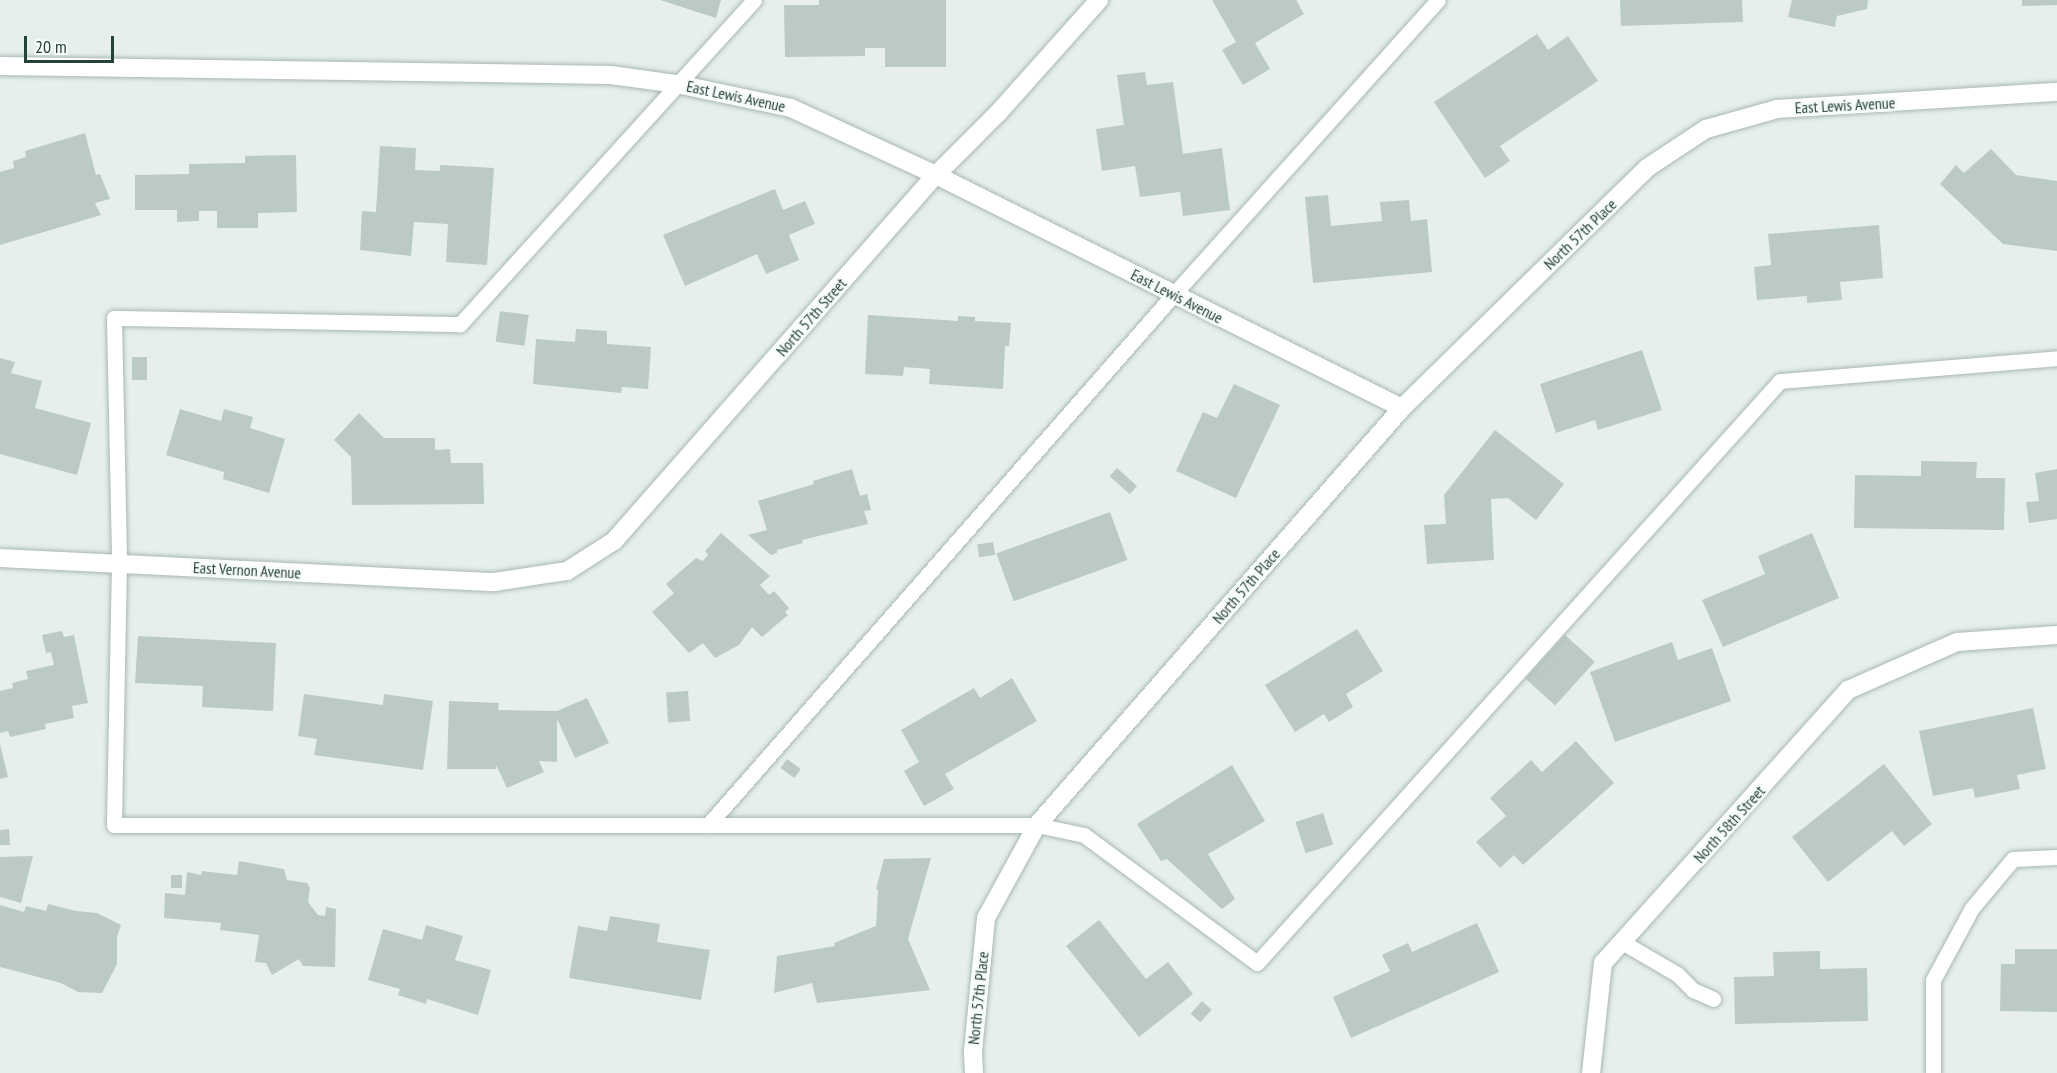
<!DOCTYPE html>
<html>
<head>
<meta charset="utf-8">
<style>
	body { margin:0 }
	#map { position:relative; width:2057px; height:1073px; overflow:hidden; background:#e6efeb; font-family:"PT Sans Narrow",sans-serif }
	div>[style] { position:absolute }
	.building>* { inset:0; background:#bbcac4; transform-origin:0 0 }
	.roads { filter:drop-shadow(0 0 2px #a8b8b2) drop-shadow(0 0 2px #a8b8b2) }
	.service>* { height:15px; margin:-7.5px; padding:0 7.5px; transform-origin:7.5px; border-radius:7.5px; background:#fff }
	.minor>* { height:18px; margin:-9px; padding:0 9px; transform-origin:9px; border-radius:9px; background:#fff }
	span { translate:-50% -50%; white-space:nowrap; text-align:center; line-height:1.15; -webkit-text-stroke:6px #f7fbf9; paint-order:stroke }
	.street-label { font-size:16px; color:#24423a }
	.scale { position:absolute; left:24px; top:36px; width:90px; height:27px; box-sizing:border-box; border:3px solid #24423a; border-top:0; padding-left:8px; font-size:18px; line-height:21px; white-space:nowrap; color:#24423a; -webkit-text-stroke:4px #f7fbf9; paint-order:stroke }
</style>
</head>
<body>
<div id="map">
	<div class="building">
		<div style="clip-path:polygon(660px 0,721px 0,716px 18px)"></div>
		<div style="clip-path:polygon(819px 0,946px 0,946px 67px,885px 67px,885px 48px,865px 48px,865px 56px,785px 57px,784px 5px,819px 5px)"></div>
		<div style="clip-path:polygon(1212px 0,1296px 0,1304px 14px,1255px 43px,1270px 69px,1243px 85px,1222px 50px,1236px 42px)"></div>
		<div style="clip-path:polygon(1620px 0,1742px 0,1743px 22px,1621px 26px)"></div>
		<div style="clip-path:polygon(1792px 0,1868px 0,1867px 9px,1837px 16px,1835px 27px,1788px 17px)"></div>
		<div style="clip-path:polygon(2022px 0,2057px 0,2057px 5px,2022px 6px)"></div>
		<div style="clip-path:polygon(1537px 34px,1548px 50px,1568px 36px,1598px 81px,1500px 146px,1510px 161px,1485px 178px,1434px 102px)"></div>
		<div style="clip-path:polygon(1145px 72px,1147px 85px,1173px 82px,1183px 154px,1222px 148px,1230px 210px,1183px 216px,1180px 192px,1140px 197px,1135px 166px,1102px 171px,1096px 129px,1124px 125px,1117px 75px)"></div>
		<div style="clip-path:polygon(85px 133px,96px 175px,100px 174px,110px 199px,95px 203px,101px 215px,0 245px,0 172px,14px 168px,13px 161px,26px 157px,25px 151px)"></div>
		<div style="clip-path:polygon(380px 146px,416px 148px,415px 170px,440px 171px,440px 165px,494px 168px,487px 265px,446px 262px,448px 224px,414px 222px,411px 256px,360px 250px,362px 211px,376px 212px)"></div>
		<div style="clip-path:polygon(1991px 149px,2016px 175px,2057px 181px,2057px 251px,2003px 244px,1940px 184px,1956px 165px,1964px 173px)"></div>
		<div style="clip-path:polygon(296px 155px,297px 212px,258px 213px,258px 228px,217px 228px,217px 211px,199px 211px,199px 221px,177px 222px,177px 210px,135px 210px,135px 175px,189px 174px,189px 164px,245px 163px,245px 156px)"></div>
		<div style="clip-path:polygon(775px 189px,783px 210px,805px 201px,815px 224px,789px 235px,799px 260px,766px 274px,757px 254px,685px 286px,663px 235px)"></div>
		<div style="clip-path:polygon(1328px 195px,1331px 226px,1382px 221px,1380px 202px,1409px 200px,1411px 221px,1427px 219px,1432px 272px,1313px 283px,1305px 197px)"></div>
		<div style="clip-path:polygon(1879px 225px,1883px 278px,1840px 282px,1842px 300px,1807px 303px,1807px 296px,1757px 300px,1754px 267px,1771px 265px,1768px 234px)"></div>
		<div style="left:500px;top:311px;width:29px;height:31px;rotate:8deg"></div>
		<div style="clip-path:polygon(868px 315px,958px 321px,958px 316px,975px 317px,975px 321px,1011px 323px,1009px 346px,1005px 346px,1003px 389px,929px 384px,930px 369px,904px 367px,903px 376px,865px 374px)"></div>
		<div style="clip-path:polygon(576px 329px,607px 331px,607px 344px,651px 347px,648px 389px,622px 387px,621px 393px,533px 384px,536px 339px,575px 342px)"></div>
		<div style="clip-path:polygon(1642px 350px,1662px 410px,1598px 430px,1595px 420px,1556px 433px,1540px 384px)"></div>
		<div style="left:132px;top:357px;width:15px;height:23px"></div>
		<div style="clip-path:polygon(0 358px,15px 362px,11px 373px,42px 381px,35px 408px,91px 423px,77px 475px,0 454px)"></div>
		<div style="clip-path:polygon(1234px 384px,1280px 405px,1236px 498px,1176px 471px,1203px 412px,1217px 418px)"></div>
		<div style="clip-path:polygon(180px 409px,221px 421px,224px 409px,253px 417px,250px 428px,285px 439px,269px 493px,223px 479px,224px 472px,166px 455px)"></div>
		<div style="clip-path:polygon(359px 413px,384px 438px,435px 438px,435px 450px,450px 449px,451px 463px,483px 463px,484px 504px,352px 505px,351px 457px,334px 440px)"></div>
		<div style="clip-path:polygon(1495px 430px,1564px 484px,1536px 520px,1508px 498px,1491px 499px,1494px 560px,1427px 564px,1424px 525px,1446px 524px,1444px 495px)"></div>
		<div style="clip-path:polygon(1921px 461px,1977px 462px,1976px 478px,2005px 478px,2004px 530px,1854px 528px,1855px 475px,1921px 476px)"></div>
		<div style="left:1117px;top:468px;width:27px;height:11px;rotate:42deg"></div>
		<div style="clip-path:polygon(852px 469px,860px 496px,867px 494px,871px 510px,864px 511px,868px 524px,802px 540px,803px 543px,777px 550px,777px 553px,771px 555px,748px 535px,767px 530px,758px 501px,814px 484px,813px 481px)"></div>
		<div style="clip-path:polygon(2057px 469px,2057px 519px,2029px 523px,2026px 502px,2039px 501px,2035px 473px)"></div>
		<div style="left:1110px;top:512px;width:51px;height:121px;rotate:70deg"></div>
		<div style="clip-path:polygon(721px 533px,770px 576px,760px 585px,769px 595px,774px 591px,789px 608px,785px 612px,788px 615px,762px 637px,752px 627px,739px 645px,715px 658px,703px 643px,689px 653px,652px 612px,674px 593px,666px 584px,696px 558px,703px 561px,708px 555px,705px 551px)"></div>
		<div style="clip-path:polygon(1812px 533px,1839px 598px,1723px 647px,1702px 600px,1765px 574px,1758px 556px)"></div>
		<div style="left:993px;top:542px;width:13px;height:16px;rotate:81deg"></div>
		<div style="clip-path:polygon(1357px 629px,1383px 671px,1346px 694px,1353px 707px,1329px 722px,1324px 714px,1295px 732px,1265px 685px)"></div>
		<div style="clip-path:polygon(62px 631px,64px 637px,74px 635px,88px 703px,72px 706px,74px 718px,45px 724px,46px 729px,10px 737px,8px 731px,0 733px,0 691px,13px 688px,12px 683px,28px 679px,26px 671px,54px 665px,51px 652px,46px 653px,42px 635px)"></div>
		<div style="left:1565px;top:635px;width:40px;height:59px;rotate:42deg"></div>
		<div style="clip-path:polygon(138px 636px,276px 643px,273px 711px,202px 707px,203px 686px,135px 683px)"></div>
		<div style="clip-path:polygon(1672px 642px,1678px 660px,1712px 648px,1731px 701px,1615px 742px,1590px 672px)"></div>
		<div style="clip-path:polygon(1012px 678px,1037px 721px,945px 774px,954px 789px,924px 806px,904px 771px,919px 762px,901px 730px,974px 688px,980px 698px)"></div>
		<div style="left:688px;top:691px;width:30px;height:22px;rotate:86deg"></div>
		<div style="clip-path:polygon(304px 694px,383px 705px,384px 694px,433px 701px,423px 770px,314px 755px,317px 739px,298px 736px)"></div>
		<div style="clip-path:polygon(587px 698px,609px 743px,575px 758px,557px 719px,557px 762px,539px 761px,544px 772px,507px 788px,496px 765px,496px 769px,447px 769px,449px 701px,499px 703px,498px 710px,557px 711px)"></div>
		<div style="clip-path:polygon(2033px 708px,2046px 769px,2017px 775px,2020px 789px,1975px 798px,1973px 788px,1933px 796px,1919px 731px)"></div>
		<div style="clip-path:polygon(1576px 741px,1614px 783px,1523px 865px,1514px 855px,1500px 868px,1476px 842px,1506px 816px,1490px 798px,1531px 760px,1542px 772px)"></div>
		<div style="clip-path:polygon(0 744px,8px 777px,0 779px)"></div>
		<div style="left:787px;top:759px;width:17px;height:11px;rotate:36deg"></div>
		<div style="clip-path:polygon(1884px 764px,1932px 824px,1904px 846px,1892px 831px,1828px 882px,1792px 837px)"></div>
		<div style="clip-path:polygon(1232px 765px,1265px 821px,1208px 854px,1235px 899px,1222px 909px,1167px 859px,1161px 861px,1137px 824px)"></div>
		<div style="left:1323px;top:813px;width:33px;height:29px;rotate:72deg"></div>
		<div style="clip-path:polygon(9px 829px,10px 845px,0 845px,0 830px)"></div>
		<div style="clip-path:polygon(33px 856px,21px 903px,0 897px,0 857px)"></div>
		<div style="clip-path:polygon(931px 858px,908px 939px,930px 990px,817px 1003px,812px 983px,774px 993px,777px 956px,835px 946px,834px 943px,876px 926px,878px 890px,876px 889px,884px 859px)"></div>
		<div style="clip-path:polygon(239px 861px,284px 869px,287px 880px,307px 883px,310px 888px,308px 902px,318px 915px,325px 916px,326px 907px,336px 909px,335px 967px,303px 966px,299px 959px,272px 975px,266px 963px,255px 962px,259px 935px,220px 930px,221px 923px,164px 918px,165px 893px,185px 895px,187px 872px,201px 875px,202px 871px,237px 875px)"></div>
		<div style="left:171px;top:875px;width:11px;height:13px"></div>
		<div style="clip-path:polygon(48px 904px,76px 911px,97px 913px,121px 925px,117px 937px,117px 964px,102px 993px,78px 992px,61px 983px,0 967px,0 905px,24px 912px,26px 906px,46px 911px)"></div>
		<div style="clip-path:polygon(610px 916px,660px 924px,657px 942px,710px 950px,701px 1000px,569px 978px,578px 926px,607px 931px)"></div>
		<div style="clip-path:polygon(1099px 920px,1146px 979px,1168px 962px,1193px 994px,1139px 1037px,1066px 946px)"></div>
		<div style="clip-path:polygon(1477px 923px,1499px 972px,1351px 1038px,1333px 997px,1390px 971px,1382px 955px,1408px 943px,1412px 952px)"></div>
		<div style="clip-path:polygon(426px 925px,463px 936px,455px 960px,491px 970px,478px 1015px,427px 999px,426px 1004px,398px 995px,400px 989px,368px 980px,383px 929px,422px 940px)"></div>
		<div style="clip-path:polygon(2015px 949px,2057px 949px,2057px 1012px,2000px 1011px,2001px 964px,2015px 964px)"></div>
		<div style="clip-path:polygon(1820px 951px,1820px 969px,1867px 968px,1868px 1021px,1735px 1024px,1734px 977px,1774px 976px,1773px 952px)"></div>
		<div style="left:1202px;top:1001px;width:13px;height:17px;rotate:42deg"></div>
	</div>
	<div class="roads">
		<div class="service">
			<div style="left:754px;top:0;width:438px;rotate:132.2deg"></div>
			<div style="left:460px;top:324px;width:346px;rotate:-179deg"></div>
			<div style="left:114px;top:318px;width:244px;rotate:88.8deg"></div>
			<div style="left:119px;top:562px;width:263px;rotate:91.1deg"></div>
			<div style="left:114px;top:825px;width:923px"></div>
			<div style="left:1037px;top:825px;width:48px;rotate:12deg"></div>
			<div style="left:1084px;top:835px;width:215px;rotate:36.5deg"></div>
			<div style="left:1257px;top:963px;width:782px;rotate:-48.06deg"></div>
			<div style="left:1780px;top:381px;width:278px;rotate:-4.7deg"></div>
			<div style="left:708px;top:825px;width:706px;rotate:-48.73deg"></div>
			<div style="left:1174px;top:294px;width:395px;rotate:-48.1deg"></div>
			<div style="left:1622px;top:942px;width:64px;rotate:30.2deg"></div>
			<div style="left:1677px;top:974px;width:23px;rotate:45deg"></div>
			<div style="left:1693px;top:990px;width:22px;rotate:24deg"></div>
			<div style="left:1933px;top:1073px;width:93px;rotate:-90deg"></div>
			<div style="left:1933px;top:980px;width:82px;rotate:-61.6deg"></div>
			<div style="left:1972px;top:908px;width:64px;rotate:-50.1deg"></div>
			<div style="left:2013px;top:859px;width:44px;rotate:-2.6deg"></div>
		</div>
		<div class="minor">
			<div style="left:0;top:66px;width:611px;rotate:0.84deg"></div>
			<div style="left:611px;top:75px;width:67px;rotate:7.8deg"></div>
			<div style="left:677px;top:84px;width:116px;rotate:11.9deg"></div>
			<div style="left:791px;top:108px;width:160px;rotate:24.8deg"></div>
			<div style="left:936px;top:175px;width:521px;rotate:26.57deg"></div>
			<div style="left:0;top:558px;width:495px;rotate:2.8deg"></div>
			<div style="left:494px;top:582px;width:74px;rotate:-8.6deg"></div>
			<div style="left:567px;top:571px;width:56px;rotate:-32.6deg"></div>
			<div style="left:614px;top:541px;width:487px;rotate:-48.7deg"></div>
			<div style="left:936px;top:175px;width:88px;rotate:-45deg"></div>
			<div style="left:998px;top:113px;width:152px;rotate:-48.2deg"></div>
			<div style="left:974px;top:1073px;width:22px;rotate:-93deg"></div>
			<div style="left:973px;top:1051px;width:134px;rotate:-84.4deg"></div>
			<div style="left:986px;top:918px;width:106px;rotate:-61.3deg"></div>
			<div style="left:1037px;top:825px;width:554px;rotate:-48.8deg"></div>
			<div style="left:1402px;top:408px;width:343px;rotate:-44.4deg"></div>
			<div style="left:1647px;top:168px;width:71px;rotate:-33.5deg"></div>
			<div style="left:1706px;top:129px;width:74px;rotate:-15.7deg"></div>
			<div style="left:1777px;top:109px;width:281px;rotate:-3.5deg"></div>
			<div style="left:1591px;top:1073px;width:111px;rotate:-83.8deg"></div>
			<div style="left:1603px;top:963px;width:367px;rotate:-48.1deg"></div>
			<div style="left:1848px;top:690px;width:119px;rotate:-23.8deg"></div>
			<div style="left:1957px;top:642px;width:100px;rotate:-4deg"></div>
		</div>
	</div>
	<div class="street-label">
		<span style="left:736px;top:96px;rotate:12deg">East Lewis Avenue</span>
		<span style="left:1845px;top:105px;rotate:-3deg">East Lewis Avenue</span>
		<span style="left:1580px;top:234px;rotate:-44deg">North 57th Place</span>
		<span style="left:1177px;top:296px;rotate:27deg">East Lewis Avenue</span>
		<span style="left:811px;top:317px;rotate:-49deg">North 57th Street</span>
		<span style="left:247px;top:570px;rotate:3deg">East Vernon Avenue</span>
		<span style="left:1246px;top:586px;rotate:-49deg">North 57th Place</span>
		<span style="left:1729px;top:824px;rotate:-48deg">North 58th Street</span>
		<span style="left:978px;top:998px;rotate:-84deg">North 57th Place</span>
	</div>
	<div class="scale">20 m</div>
</div>
</body>
</html>
